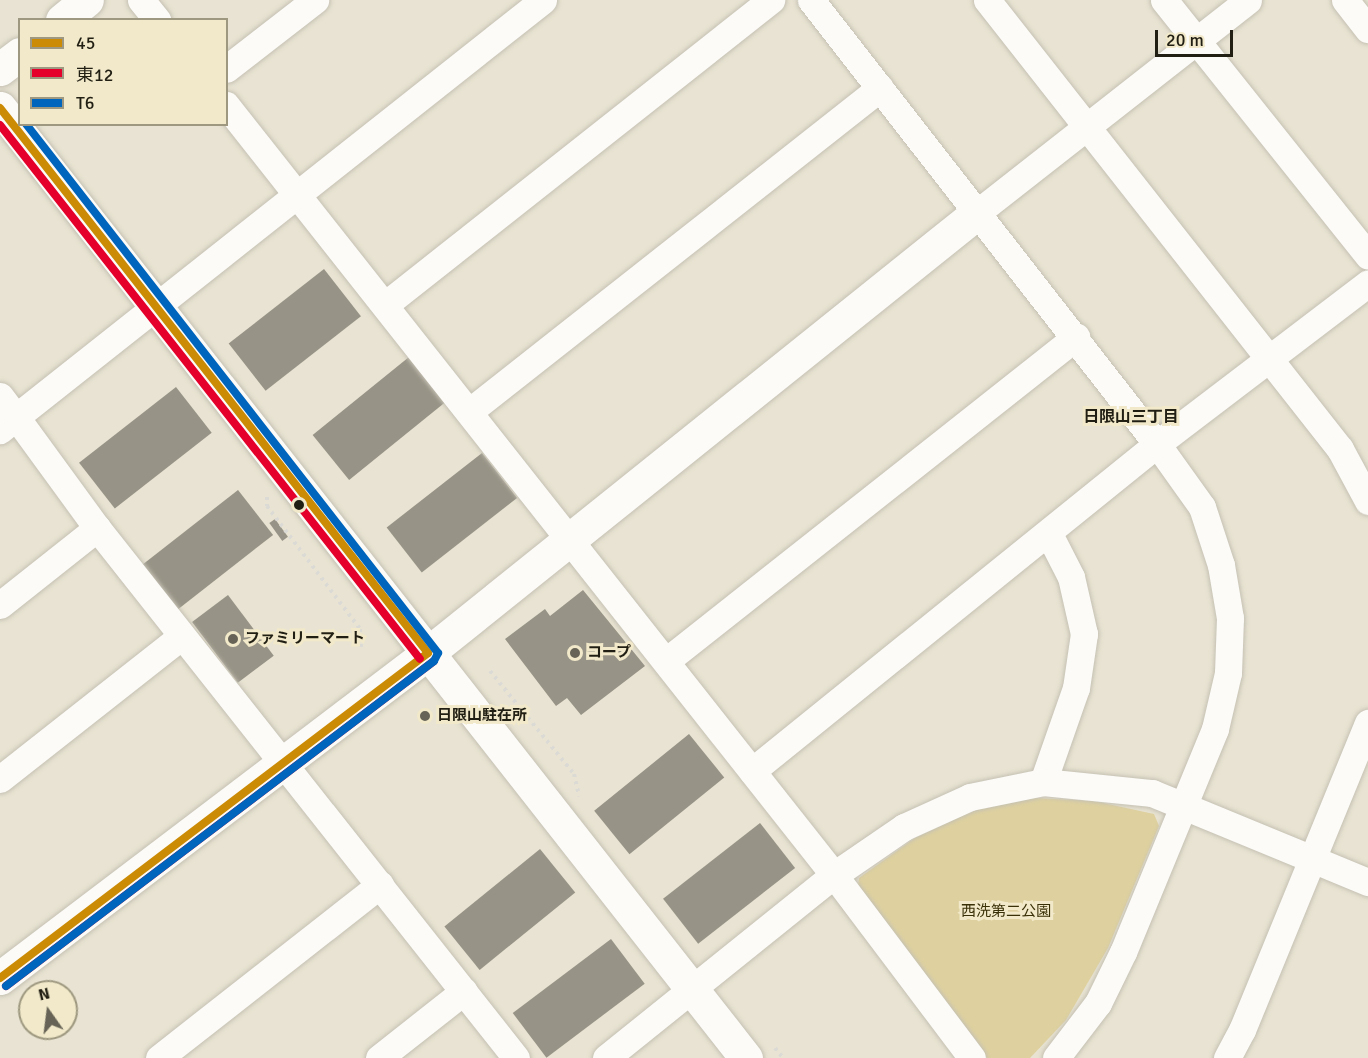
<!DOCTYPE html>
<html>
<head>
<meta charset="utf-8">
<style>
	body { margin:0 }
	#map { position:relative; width:1368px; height:1058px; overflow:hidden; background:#e8e3d2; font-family:Signika,"Noto Sans JP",sans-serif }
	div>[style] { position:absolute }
	.green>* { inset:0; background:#dfd19f }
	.building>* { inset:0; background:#979386; transform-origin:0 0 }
	.path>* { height:4px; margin-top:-2px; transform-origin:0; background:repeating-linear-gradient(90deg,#dcdad5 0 3px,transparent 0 7.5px) }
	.roads { filter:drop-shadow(0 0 2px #c5c1b3) drop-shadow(0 0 2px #c5c1b3) }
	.minor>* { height:27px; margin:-13.5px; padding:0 13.5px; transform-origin:13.5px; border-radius:13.5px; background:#fcfbf8 }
	.tertiary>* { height:33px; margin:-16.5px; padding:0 16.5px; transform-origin:16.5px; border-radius:16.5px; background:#fcfbf8 }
	.bus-1>* { height:8px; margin:-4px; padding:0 4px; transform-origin:4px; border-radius:4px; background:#cc8b04 }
	.bus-2>* { height:8px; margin:-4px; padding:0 4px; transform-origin:4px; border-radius:4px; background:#e4002b }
	.bus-3>* { height:8px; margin:-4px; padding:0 4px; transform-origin:4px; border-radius:4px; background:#0065bd }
	.dots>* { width:16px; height:16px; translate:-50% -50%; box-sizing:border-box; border:3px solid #f1e9c9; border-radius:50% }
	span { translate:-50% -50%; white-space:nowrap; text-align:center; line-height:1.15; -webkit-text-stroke:6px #f1e9c9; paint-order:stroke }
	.poi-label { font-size:15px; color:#211e13; font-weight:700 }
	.left { translate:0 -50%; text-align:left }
	.park-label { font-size:15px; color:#3a3008 }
	.neighbourhood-label { font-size:16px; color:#211e13; font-weight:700 }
	.legend { position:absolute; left:18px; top:18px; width:210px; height:108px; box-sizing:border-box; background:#f1e9c9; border:2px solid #9e9880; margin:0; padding:8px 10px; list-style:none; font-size:18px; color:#211e13 }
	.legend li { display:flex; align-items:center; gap:12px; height:30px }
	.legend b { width:30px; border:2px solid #9e9880 }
	.north { position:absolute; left:18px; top:980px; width:60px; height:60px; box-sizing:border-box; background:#f1e9c9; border:2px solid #9e9880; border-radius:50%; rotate:346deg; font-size:16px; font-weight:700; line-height:24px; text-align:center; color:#211e13 }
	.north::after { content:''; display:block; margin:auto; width:21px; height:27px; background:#676356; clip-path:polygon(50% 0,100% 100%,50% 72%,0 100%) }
	.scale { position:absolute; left:1155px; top:30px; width:78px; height:27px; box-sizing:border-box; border:3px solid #211e13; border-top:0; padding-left:8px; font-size:18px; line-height:21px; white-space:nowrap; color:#211e13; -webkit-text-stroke:4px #f1e9c9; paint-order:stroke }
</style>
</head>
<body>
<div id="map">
	<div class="green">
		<div style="clip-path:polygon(1034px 798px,1094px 801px,1154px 814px,1159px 826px,1108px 948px,1066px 1020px,1030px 1058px,987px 1058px,857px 894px,859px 878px,915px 838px,976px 809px)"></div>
	</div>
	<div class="building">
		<div style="left:324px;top:269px;width:60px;height:121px;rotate:52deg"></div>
		<div style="left:409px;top:357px;width:58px;height:124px;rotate:51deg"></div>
		<div style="left:176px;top:387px;width:58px;height:123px;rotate:52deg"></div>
		<div style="left:482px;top:453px;width:57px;height:121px;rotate:52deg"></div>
		<div style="left:238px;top:490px;width:57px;height:123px;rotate:52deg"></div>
		<div style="left:275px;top:519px;width:22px;height:7px;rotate:54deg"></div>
		<div style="clip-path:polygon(583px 590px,645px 666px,581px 715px,567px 698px,556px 706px,505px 639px,545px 609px,550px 616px)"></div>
		<div style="left:228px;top:595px;width:76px;height:45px;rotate:53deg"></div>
		<div style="left:689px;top:734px;width:56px;height:122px;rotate:51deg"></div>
		<div style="left:760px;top:823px;width:57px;height:123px;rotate:52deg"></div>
		<div style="left:540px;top:849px;width:56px;height:123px;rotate:51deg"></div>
		<div style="left:611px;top:939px;width:56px;height:123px;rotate:53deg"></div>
	</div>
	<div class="path">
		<div style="left:267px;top:497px;width:9px;rotate:90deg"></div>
		<div style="left:267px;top:506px;width:154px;rotate:52.9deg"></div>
		<div style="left:360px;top:629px;width:22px;rotate:87deg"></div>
		<div style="left:490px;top:671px;width:133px;rotate:50.8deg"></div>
		<div style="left:574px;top:774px;width:23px;rotate:77deg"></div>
		<div style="left:775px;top:1048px;width:13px;rotate:51deg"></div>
	</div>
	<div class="roads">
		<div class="minor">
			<div style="left:141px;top:0;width:26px;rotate:51deg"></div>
			<div style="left:811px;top:0;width:563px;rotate:52.07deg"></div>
			<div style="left:1157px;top:444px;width:77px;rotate:54.5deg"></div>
			<div style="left:1202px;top:507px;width:61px;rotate:71.9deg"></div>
			<div style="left:1221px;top:565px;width:54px;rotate:80.4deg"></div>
			<div style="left:1230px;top:618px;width:55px;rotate:92.1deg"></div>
			<div style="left:1228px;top:673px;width:57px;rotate:103.1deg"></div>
			<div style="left:1215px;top:729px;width:241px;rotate:112.4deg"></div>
			<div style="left:1123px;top:952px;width:57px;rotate:116.1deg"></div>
			<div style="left:1098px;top:1003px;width:69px;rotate:127.4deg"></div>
			<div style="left:987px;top:0;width:571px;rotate:51.83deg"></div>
			<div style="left:1340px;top:449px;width:59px;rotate:61.7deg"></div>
			<div style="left:1164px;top:0;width:327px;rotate:51.4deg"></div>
			<div style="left:1345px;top:0;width:37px;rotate:52deg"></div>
			<div style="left:226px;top:69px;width:113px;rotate:-37.8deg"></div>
			<div style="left:226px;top:105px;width:981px;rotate:51.71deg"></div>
			<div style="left:834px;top:875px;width:229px;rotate:53deg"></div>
			<div style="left:978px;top:212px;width:343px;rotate:-38.1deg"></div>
			<div style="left:386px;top:304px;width:491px;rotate:-38.3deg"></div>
			<div style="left:0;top:396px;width:26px;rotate:53deg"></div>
			<div style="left:16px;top:417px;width:21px;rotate:141deg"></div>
			<div style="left:470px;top:411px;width:522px;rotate:-38.23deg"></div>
			<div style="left:0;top:605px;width:124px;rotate:-38.4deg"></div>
			<div style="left:666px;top:661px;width:523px;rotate:-38.32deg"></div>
			<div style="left:752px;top:771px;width:521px;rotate:-38.92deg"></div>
			<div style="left:1157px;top:444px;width:265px;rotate:-37.3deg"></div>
			<div style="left:0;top:779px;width:231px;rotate:-38.2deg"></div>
			<div style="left:1043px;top:782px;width:100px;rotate:-70.7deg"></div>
			<div style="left:1076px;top:688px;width:55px;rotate:-81.6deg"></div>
			<div style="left:1084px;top:634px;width:58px;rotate:-102.8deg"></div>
			<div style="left:1071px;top:577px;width:48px;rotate:-117.1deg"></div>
			<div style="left:159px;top:1058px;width:281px;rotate:-38.1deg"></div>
			<div style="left:379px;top:1058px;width:108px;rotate:-38.2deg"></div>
			<div style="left:516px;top:1058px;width:676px;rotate:-128.33deg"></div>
			<div style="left:97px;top:528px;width:137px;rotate:-126.1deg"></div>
			<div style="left:16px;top:417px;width:672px;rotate:-38.35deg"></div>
			<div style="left:606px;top:1058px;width:292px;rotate:-38.8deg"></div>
			<div style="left:834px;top:875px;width:85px;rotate:-34.4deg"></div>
			<div style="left:904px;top:827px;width:72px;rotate:-24.4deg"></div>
			<div style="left:970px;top:797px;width:75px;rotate:-11.6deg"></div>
			<div style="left:1043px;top:782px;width:110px;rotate:5.8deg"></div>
			<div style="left:1152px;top:793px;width:234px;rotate:22.4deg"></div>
			<div style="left:1227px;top:1058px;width:32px;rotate:-62deg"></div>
			<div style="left:1242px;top:1030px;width:332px;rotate:-67.7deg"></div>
		</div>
		<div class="tertiary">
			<div style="left:62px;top:20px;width:32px;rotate:-39deg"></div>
			<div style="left:0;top:69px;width:25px;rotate:-37deg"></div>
			<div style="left:0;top:108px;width:1208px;rotate:51.86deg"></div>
			<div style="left:0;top:978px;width:537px;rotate:-37.21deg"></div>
			<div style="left:428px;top:653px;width:705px;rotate:-38.72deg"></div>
		</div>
	</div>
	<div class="bus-1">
		<div style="left:0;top:108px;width:693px;rotate:51.86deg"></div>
		<div style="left:0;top:978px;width:537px;rotate:-37.21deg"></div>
	</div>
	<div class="bus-2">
		<div style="left:0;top:125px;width:679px;rotate:51.81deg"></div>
		<div style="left:6px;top:986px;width:537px;rotate:-37.21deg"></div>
	</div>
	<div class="bus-3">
		<div style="left:6px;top:986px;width:537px;rotate:-37.21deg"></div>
		<div style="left:434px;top:661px;width:9px;rotate:-63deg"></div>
		<div style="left:438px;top:653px;width:671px;rotate:-127.91deg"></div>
	</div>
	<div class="dots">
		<div style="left:299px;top:505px;background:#211e13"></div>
		<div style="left:233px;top:639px;background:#676356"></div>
		<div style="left:575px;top:653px;background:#676356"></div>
		<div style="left:425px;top:716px;background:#676356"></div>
	</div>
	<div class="poi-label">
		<span class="left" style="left:245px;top:639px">ファミリーマート</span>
		<span class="left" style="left:587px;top:653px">コープ</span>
		<span class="left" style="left:437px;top:716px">日限山駐在所</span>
	</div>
	<div class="park-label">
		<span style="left:1006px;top:912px">西洗第二公園</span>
	</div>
	<div class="neighbourhood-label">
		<span style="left:1131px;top:417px">日限山三丁目</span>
	</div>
	<ul class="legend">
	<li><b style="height:8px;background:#cc8b04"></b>45</li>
	<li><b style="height:8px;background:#e4002b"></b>東12</li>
	<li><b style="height:8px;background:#0065bd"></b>T6</li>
	</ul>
	<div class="north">N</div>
	<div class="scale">20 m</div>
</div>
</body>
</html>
